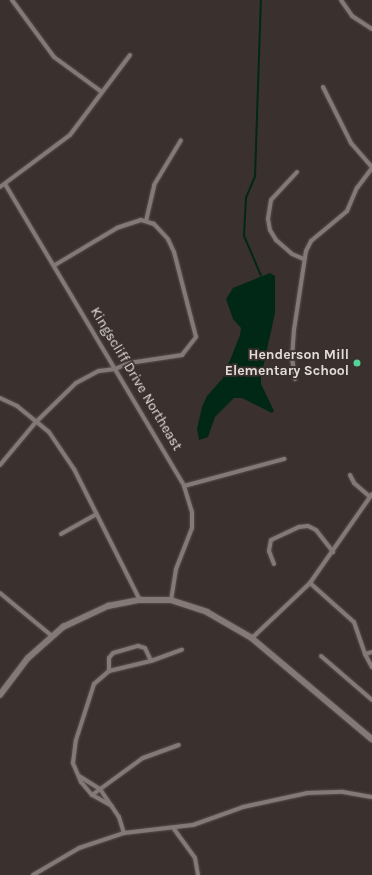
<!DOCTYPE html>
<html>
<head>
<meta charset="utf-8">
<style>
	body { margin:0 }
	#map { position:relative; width:372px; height:875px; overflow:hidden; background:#3a302e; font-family:Karla,sans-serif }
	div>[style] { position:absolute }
	.water>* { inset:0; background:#012716 }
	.stream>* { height:1.5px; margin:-0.75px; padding:0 0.75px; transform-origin:0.75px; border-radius:0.75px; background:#012716 }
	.roads { filter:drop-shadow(0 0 1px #574f4d) drop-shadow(0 0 1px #574f4d) }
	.street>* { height:4px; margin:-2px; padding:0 2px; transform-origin:2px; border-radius:2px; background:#857977 }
	.secondary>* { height:5.5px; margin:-2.75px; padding:0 2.75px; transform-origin:2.75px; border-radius:2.75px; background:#857977 }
	.dots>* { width:11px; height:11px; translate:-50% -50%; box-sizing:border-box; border:2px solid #3a302e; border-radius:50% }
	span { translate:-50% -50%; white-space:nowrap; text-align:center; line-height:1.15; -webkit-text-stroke:3.5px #3a302e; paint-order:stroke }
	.poi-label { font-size:14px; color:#e3dcdb; font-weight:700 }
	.right { translate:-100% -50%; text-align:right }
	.street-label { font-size:14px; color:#e3dcdb }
</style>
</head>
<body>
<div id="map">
	<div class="water">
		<div style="clip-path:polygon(270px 273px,275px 276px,275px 313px,261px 377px,261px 384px,274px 411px,272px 413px,242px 398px,234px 398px,215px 417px,208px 437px,199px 440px,197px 429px,202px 407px,207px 396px,223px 378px,240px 335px,241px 328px,233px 319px,226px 299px,233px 288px)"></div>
	</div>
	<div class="stream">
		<div style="left:261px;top:276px;width:43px;rotate:-113deg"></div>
		<div style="left:244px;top:236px;width:38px;rotate:-87deg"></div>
		<div style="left:246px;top:198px;width:23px;rotate:-67deg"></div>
		<div style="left:255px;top:177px;width:177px;rotate:-88.1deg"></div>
	</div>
	<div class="roads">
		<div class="street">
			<div style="left:12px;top:0;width:71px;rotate:53.6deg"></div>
			<div style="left:54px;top:57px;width:59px;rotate:36.1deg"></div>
			<div style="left:341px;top:0;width:19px;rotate:55deg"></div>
			<div style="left:352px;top:16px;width:24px;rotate:33deg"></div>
			<div style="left:323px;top:87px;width:63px;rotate:63.4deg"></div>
			<div style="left:351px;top:143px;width:32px;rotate:49deg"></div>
			<div style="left:297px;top:172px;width:38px;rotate:133deg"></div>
			<div style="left:271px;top:200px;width:19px;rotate:99deg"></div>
			<div style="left:268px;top:219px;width:11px;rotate:80deg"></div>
			<div style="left:270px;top:230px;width:12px;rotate:59deg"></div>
			<div style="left:276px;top:240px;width:21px;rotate:41deg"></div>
			<div style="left:292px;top:254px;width:13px;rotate:23deg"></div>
			<div style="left:5px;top:184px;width:351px;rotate:59.3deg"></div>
			<div style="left:184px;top:486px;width:28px;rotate:73deg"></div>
			<div style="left:192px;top:513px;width:15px;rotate:90deg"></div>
			<div style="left:192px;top:528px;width:44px;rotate:111.3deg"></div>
			<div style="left:176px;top:569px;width:31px;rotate:99deg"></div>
			<div style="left:0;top:187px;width:87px;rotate:-36.6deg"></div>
			<div style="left:70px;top:135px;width:100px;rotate:-53.1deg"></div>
			<div style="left:146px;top:221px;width:37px;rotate:-77deg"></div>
			<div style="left:154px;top:185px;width:52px;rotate:-59deg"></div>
			<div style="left:295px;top:379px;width:21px;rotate:-98deg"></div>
			<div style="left:292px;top:358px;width:28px;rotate:-86deg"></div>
			<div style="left:294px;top:330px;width:80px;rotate:-81.4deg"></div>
			<div style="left:306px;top:251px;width:11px;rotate:-63deg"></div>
			<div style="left:311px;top:241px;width:47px;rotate:-39.8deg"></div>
			<div style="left:347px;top:211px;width:25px;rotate:-67deg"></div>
			<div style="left:357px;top:188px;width:25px;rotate:-53deg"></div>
			<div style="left:0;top:398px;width:19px;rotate:25deg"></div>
			<div style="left:17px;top:406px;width:41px;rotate:39.1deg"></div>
			<div style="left:49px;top:432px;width:45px;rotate:56deg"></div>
			<div style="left:74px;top:469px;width:147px;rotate:63.3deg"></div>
			<div style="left:0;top:465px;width:56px;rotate:-50.1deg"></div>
			<div style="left:36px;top:422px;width:56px;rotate:-44.3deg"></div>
			<div style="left:76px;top:383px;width:26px;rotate:-28deg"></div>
			<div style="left:99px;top:371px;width:16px;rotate:-7deg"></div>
			<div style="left:115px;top:369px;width:15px;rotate:-23deg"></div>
			<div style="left:129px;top:363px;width:54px;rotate:-8.6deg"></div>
			<div style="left:182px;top:355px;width:23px;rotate:-52deg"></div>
			<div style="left:196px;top:337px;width:88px;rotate:-104.5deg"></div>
			<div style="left:174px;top:252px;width:14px;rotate:-115deg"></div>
			<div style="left:168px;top:239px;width:21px;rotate:-133deg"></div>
			<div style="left:154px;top:224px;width:14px;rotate:-163deg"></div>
			<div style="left:141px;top:220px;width:25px;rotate:162deg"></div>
			<div style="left:117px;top:228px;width:72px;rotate:149.2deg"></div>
			<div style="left:350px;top:475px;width:9px;rotate:63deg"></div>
			<div style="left:354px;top:483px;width:21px;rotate:41deg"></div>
			<div style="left:184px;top:486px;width:104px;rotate:-15.1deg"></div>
			<div style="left:61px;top:534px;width:41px;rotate:-29.1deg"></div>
			<div style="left:274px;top:564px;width:14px;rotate:-111deg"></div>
			<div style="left:269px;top:551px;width:11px;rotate:-80deg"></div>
			<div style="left:271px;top:540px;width:31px;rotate:-25deg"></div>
			<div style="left:299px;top:527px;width:9px;rotate:-6deg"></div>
			<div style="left:308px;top:526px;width:9px;rotate:27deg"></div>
			<div style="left:316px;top:530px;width:28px;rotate:52deg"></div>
			<div style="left:310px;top:583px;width:59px;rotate:41.6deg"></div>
			<div style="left:354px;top:622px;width:34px;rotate:71deg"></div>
			<div style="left:365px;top:654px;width:15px;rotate:62deg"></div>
			<div style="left:0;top:593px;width:67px;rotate:39.6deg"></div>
			<div style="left:252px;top:638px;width:80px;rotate:-43.5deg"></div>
			<div style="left:310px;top:583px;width:108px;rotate:-55.1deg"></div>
			<div style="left:365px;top:654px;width:7px;rotate:-16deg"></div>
			<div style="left:321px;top:656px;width:67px;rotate:40.8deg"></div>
			<div style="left:109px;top:671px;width:13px;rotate:-90deg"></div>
			<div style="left:109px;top:658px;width:6px;rotate:-51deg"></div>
			<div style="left:113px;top:653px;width:26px;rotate:-16deg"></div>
			<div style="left:138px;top:646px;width:7px;rotate:16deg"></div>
			<div style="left:145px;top:648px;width:14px;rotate:65deg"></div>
			<div style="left:79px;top:776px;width:25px;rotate:32deg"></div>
			<div style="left:100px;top:789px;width:34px;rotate:56deg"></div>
			<div style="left:119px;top:817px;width:17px;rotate:73deg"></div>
			<div style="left:92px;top:795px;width:63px;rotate:-36deg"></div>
			<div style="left:143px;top:758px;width:38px;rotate:-20deg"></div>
			<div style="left:112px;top:806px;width:23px;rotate:-151deg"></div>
			<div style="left:92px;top:795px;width:17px;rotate:-130deg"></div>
			<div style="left:81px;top:782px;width:21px;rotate:-113deg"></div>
			<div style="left:73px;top:763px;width:23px;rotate:-83deg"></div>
			<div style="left:76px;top:740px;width:59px;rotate:-72.2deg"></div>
			<div style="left:94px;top:684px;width:20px;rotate:-41deg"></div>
			<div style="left:109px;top:671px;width:43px;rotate:-13.4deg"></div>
			<div style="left:151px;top:661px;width:33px;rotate:-20deg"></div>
			<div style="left:174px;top:829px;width:36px;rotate:54deg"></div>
			<div style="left:195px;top:858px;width:17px;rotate:80deg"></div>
			<div style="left:33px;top:875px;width:53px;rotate:-30.4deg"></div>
			<div style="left:79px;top:848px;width:47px;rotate:-18.4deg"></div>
			<div style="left:124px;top:833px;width:69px;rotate:-6.6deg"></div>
			<div style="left:193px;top:825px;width:53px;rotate:-19.8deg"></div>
			<div style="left:243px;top:807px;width:66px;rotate:-12.3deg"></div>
			<div style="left:307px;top:793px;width:36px;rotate:-2deg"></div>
			<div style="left:343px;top:792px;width:29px;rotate:10deg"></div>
		</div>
		<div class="secondary">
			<div style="left:0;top:695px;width:46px;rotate:-52.9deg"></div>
			<div style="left:28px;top:658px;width:47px;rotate:-41.5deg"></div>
			<div style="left:63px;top:627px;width:50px;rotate:-25deg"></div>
			<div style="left:108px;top:606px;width:33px;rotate:-11deg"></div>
			<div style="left:140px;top:600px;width:31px"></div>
			<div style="left:171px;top:600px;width:38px;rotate:18deg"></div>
			<div style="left:207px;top:612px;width:52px;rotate:30deg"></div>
			<div style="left:252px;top:638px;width:157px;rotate:40.1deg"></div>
		</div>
	</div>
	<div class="dots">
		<div style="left:357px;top:363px;background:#53d396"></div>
	</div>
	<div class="poi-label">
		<span class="right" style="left:349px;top:363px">Henderson Mill<br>Elementary School</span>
	</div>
	<div class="street-label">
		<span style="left:136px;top:379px;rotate:59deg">Kingscliff Drive Northeast</span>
	</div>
</div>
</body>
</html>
